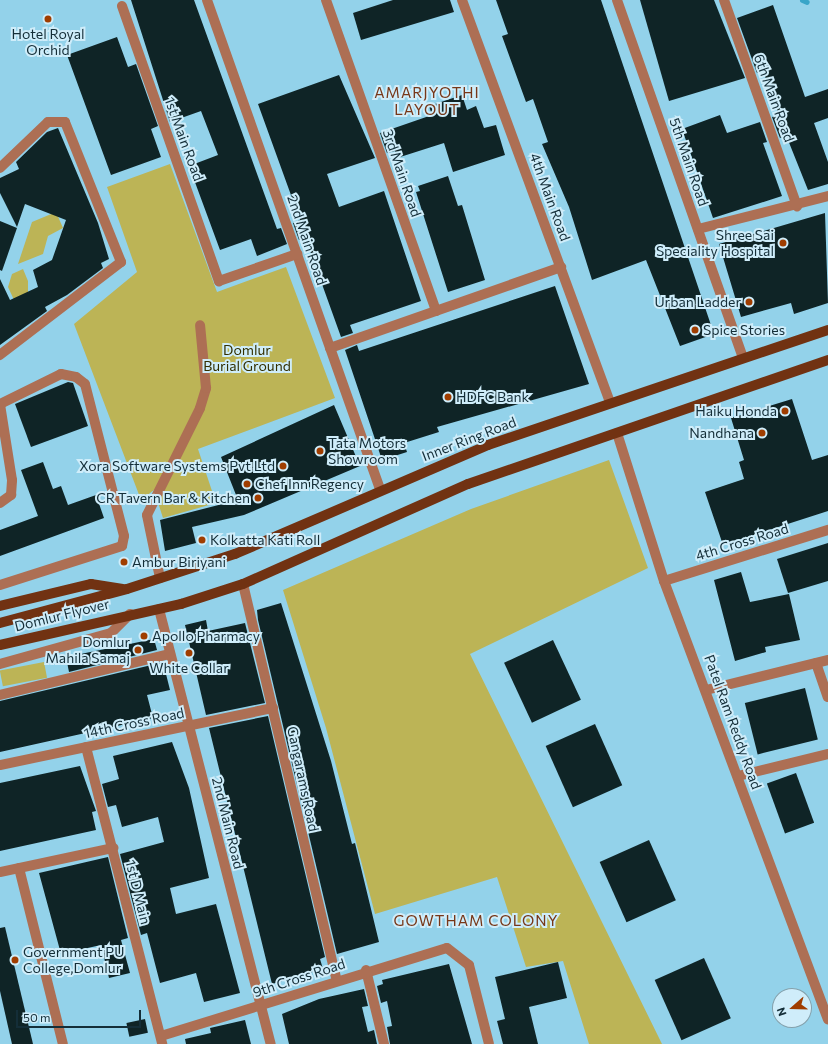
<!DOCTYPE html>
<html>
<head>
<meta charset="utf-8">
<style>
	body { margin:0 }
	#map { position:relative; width:828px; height:1044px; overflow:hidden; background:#93d2ea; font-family:Commissioner,sans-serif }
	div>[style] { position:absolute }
	.green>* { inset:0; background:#bcb456; transform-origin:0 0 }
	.stream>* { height:5px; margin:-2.5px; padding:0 2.5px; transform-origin:2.5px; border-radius:2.5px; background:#39a5c8 }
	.building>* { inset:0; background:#0f2426; transform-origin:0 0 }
	.minor>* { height:10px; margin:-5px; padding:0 5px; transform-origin:5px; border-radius:5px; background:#ad6f54 }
	.major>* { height:10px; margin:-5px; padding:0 5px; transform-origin:5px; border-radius:5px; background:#713212 }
	.dots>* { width:11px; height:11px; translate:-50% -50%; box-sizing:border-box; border:2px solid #cfedfa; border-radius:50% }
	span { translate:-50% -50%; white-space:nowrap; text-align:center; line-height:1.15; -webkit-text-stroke:4px #cfedfa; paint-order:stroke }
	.poi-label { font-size:14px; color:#142e38 }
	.right { translate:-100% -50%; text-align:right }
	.left { translate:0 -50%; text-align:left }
	.street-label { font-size:14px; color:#142e38 }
	.park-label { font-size:14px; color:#332f00 }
	.neighbourhood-label { font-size:15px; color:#773718; letter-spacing:1px }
	.north { position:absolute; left:772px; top:988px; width:40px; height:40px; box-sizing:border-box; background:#cfedfa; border:1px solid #84a1ac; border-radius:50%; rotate:250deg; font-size:11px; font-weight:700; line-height:16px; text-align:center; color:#142e38 }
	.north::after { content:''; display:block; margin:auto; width:14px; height:18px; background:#a03d00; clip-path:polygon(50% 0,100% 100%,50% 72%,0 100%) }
	.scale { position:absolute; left:16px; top:1010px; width:125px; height:18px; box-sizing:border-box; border:2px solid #142e38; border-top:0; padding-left:5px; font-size:12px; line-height:14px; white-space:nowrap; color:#142e38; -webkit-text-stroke:3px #cfedfa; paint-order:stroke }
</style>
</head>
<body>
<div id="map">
	<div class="green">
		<div style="clip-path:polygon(170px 164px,217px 292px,286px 267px,335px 398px,198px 449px,216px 503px,163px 518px,154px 490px,141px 500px,74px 324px,137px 272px,107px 187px)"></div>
		<div style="clip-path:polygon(56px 212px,63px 228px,48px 236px,43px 254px,18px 264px,32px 222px)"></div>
		<div style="clip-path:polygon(23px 269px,28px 281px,28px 293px,14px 300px,8px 287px,12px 274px)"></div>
		<div style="clip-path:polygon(609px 460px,648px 568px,470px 654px,662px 1044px,589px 1044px,563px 961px,526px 967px,497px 877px,375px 914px,326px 728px,283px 590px,471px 509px)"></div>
		<div style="left:44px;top:662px;width:16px;height:45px;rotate:79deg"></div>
	</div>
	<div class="stream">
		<div style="left:802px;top:0;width:5px;rotate:22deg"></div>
	</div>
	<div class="building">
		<div style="clip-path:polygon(131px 0,194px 0,277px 229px,281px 228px,287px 244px,257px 256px,251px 239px,220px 250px,189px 166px,218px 155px,201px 111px,170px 122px)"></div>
		<div style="clip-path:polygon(393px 0,450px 0,454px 12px,361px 40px,353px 13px)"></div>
		<div style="clip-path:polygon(496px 0,601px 0,714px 334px,680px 346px,646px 260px,592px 280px,569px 207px,542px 144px,548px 142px,533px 99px,526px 102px,502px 36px,508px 34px)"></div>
		<div style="clip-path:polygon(640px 0,714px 0,745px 78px,669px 101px)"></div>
		<div style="clip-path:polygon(773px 5px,805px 97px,828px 89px,828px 118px,814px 123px,828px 162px,828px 184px,808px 190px,786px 135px,780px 138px,772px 117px,779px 115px,763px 71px,757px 73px,737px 18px)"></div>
		<div style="clip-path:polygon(117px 37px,128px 67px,136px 64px,158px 126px,151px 129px,161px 157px,111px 175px,67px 55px)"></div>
		<div style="clip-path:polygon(339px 75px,375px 158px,327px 174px,339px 207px,384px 191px,421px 301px,350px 325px,353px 333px,341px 337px,309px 248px,302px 238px,299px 240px,293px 223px,300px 220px,258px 104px)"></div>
		<div style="clip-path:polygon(462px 95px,467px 110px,476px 106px,484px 128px,496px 125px,505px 155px,453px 172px,444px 143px,397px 158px,395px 151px,387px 153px,380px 133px,432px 115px,429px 106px)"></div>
		<div style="clip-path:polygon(720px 115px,727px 133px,760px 122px,767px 142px,763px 143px,782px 196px,713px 218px,682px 129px)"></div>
		<div style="clip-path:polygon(58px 128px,98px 223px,109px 259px,101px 263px,103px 268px,67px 295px,45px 307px,47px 311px,0 345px,0 279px,10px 300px,38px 287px,33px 270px,52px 260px,66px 220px,25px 204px,17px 227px,0 193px,0 178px,19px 169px,16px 162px,47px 132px)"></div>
		<div style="clip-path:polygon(448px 176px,458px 206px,462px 205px,485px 280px,448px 292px,416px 192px,420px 191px,418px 186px)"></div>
		<div style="clip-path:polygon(825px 213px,828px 303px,794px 314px,791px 303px,741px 317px,719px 244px)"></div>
		<div style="clip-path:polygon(0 221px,17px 228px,2px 271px,0 270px)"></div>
		<div style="clip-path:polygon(555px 286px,589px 384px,437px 427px,439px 432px,404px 443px,407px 452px,382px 460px,345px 350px,357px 345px,359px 351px)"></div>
		<div style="clip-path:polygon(68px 382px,73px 383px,88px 426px,31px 447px,15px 404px)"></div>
		<div style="clip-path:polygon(792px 399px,812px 460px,828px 455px,828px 511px,723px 545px,705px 492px,744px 479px,739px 462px,744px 460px,731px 418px)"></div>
		<div style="clip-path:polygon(334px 405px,360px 466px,244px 515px,192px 527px,196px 543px,165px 551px,160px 520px,238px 500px,221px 457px)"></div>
		<div style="clip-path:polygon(43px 462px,53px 489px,61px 486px,68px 505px,96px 495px,104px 518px,0 556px,0 530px,38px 516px,21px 470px)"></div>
		<div style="clip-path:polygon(828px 543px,828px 581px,788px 593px,777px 559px)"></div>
		<div style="clip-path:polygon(741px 572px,750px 602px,789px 594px,800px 640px,765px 647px,766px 652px,735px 661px,714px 580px)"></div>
		<div style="clip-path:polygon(281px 603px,331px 761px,352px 844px,355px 843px,379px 942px,337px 954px,258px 620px,257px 610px)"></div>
		<div style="clip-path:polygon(206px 620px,208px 631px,245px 623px,265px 703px,206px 715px,185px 625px)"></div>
		<div style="clip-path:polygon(154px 639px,157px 650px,69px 672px,66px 657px)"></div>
		<div style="left:553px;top:640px;width:66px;height:54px;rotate:65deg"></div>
		<div style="clip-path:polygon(160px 663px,164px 666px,170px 690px,147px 695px,153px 718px,0 752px,0 701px)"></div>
		<div style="left:805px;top:688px;width:53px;height:62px;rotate:76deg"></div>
		<div style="clip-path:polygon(268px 716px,325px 957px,320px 959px,323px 969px,272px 984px,209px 728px)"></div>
		<div style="left:595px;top:724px;width:67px;height:54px;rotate:66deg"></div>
		<div style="clip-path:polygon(172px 742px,189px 788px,209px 878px,170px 888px,176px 914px,216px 904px,240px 993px,204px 1002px,196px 973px,160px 983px,147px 933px,141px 935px,120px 854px,164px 842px,158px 817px,122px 827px,116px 805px,108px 807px,102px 784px,119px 779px,113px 756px)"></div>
		<div style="clip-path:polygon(80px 766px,96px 811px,92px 812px,96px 830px,0 851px,0 783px)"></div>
		<div style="left:796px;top:773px;width:53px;height:31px;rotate:70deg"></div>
		<div style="left:649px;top:840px;width:66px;height:54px;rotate:66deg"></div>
		<div style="clip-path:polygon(108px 857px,128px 938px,121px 940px,130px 973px,109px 978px,101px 945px,61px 954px,39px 873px)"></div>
		<div style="clip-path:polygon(5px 927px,33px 1044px,12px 1044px,0 991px,0 928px)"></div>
		<div style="left:704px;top:958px;width:66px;height:54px;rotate:66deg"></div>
		<div style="clip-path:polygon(558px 962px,567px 998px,529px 1007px,538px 1044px,503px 1044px,497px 1021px,505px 1019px,495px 977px)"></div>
		<div style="clip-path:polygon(449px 964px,472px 1044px,390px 1044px,387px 1027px,392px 1026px,387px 1001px,381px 1003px,377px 986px,383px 984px,382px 980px)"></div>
		<div style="clip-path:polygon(364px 989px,368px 1006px,362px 1007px,368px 1032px,374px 1030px,377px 1044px,289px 1044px,282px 1014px,319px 999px)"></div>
		<div style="left:145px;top:1019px;width:14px;height:19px;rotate:78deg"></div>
		<div style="clip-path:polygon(245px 1020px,251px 1044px,186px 1044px,185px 1039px,211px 1033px,210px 1028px)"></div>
	</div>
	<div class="minor">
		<div style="left:207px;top:0;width:519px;rotate:70.52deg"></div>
		<div style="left:326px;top:0;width:330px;rotate:70.5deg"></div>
		<div style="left:462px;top:0;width:429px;rotate:69.8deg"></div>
		<div style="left:617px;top:0;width:379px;rotate:70.6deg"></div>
		<div style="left:724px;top:0;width:219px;rotate:70.5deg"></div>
		<div style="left:122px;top:6px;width:292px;rotate:70.6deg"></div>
		<div style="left:219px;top:281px;width:83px;rotate:-19.1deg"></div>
		<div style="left:0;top:168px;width:66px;rotate:-43.8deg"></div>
		<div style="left:48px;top:122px;width:17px"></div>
		<div style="left:65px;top:122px;width:151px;rotate:68.2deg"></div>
		<div style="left:121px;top:262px;width:153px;rotate:142.5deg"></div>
		<div style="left:698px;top:229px;width:134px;rotate:-14.2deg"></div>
		<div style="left:330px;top:348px;width:245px;rotate:-19.3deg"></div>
		<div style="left:617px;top:433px;width:155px;rotate:72.4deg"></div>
		<div style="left:664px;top:581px;width:468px;rotate:69.5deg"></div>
		<div style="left:0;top:503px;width:14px;rotate:-36deg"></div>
		<div style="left:11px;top:495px;width:15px;rotate:-86deg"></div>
		<div style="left:12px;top:480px;width:77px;rotate:-99deg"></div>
		<div style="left:0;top:404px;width:68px;rotate:-26.2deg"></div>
		<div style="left:61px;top:374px;width:15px;rotate:11deg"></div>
		<div style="left:76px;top:377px;width:11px;rotate:38deg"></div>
		<div style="left:85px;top:384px;width:157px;rotate:75.6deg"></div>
		<div style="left:124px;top:536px;width:10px;rotate:101deg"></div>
		<div style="left:122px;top:546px;width:128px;rotate:162.3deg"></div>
		<div style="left:160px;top:578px;width:64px;rotate:-101.7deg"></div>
		<div style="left:147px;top:515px;width:119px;rotate:-63.6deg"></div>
		<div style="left:200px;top:408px;width:21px;rotate:-73deg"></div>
		<div style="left:206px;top:388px;width:63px;rotate:-95.4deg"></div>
		<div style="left:664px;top:581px;width:172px;rotate:-17.3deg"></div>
		<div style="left:243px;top:584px;width:408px;rotate:76.7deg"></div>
		<div style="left:159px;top:609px;width:449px;rotate:75.6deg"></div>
		<div style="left:816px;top:663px;width:36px;rotate:71deg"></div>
		<div style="left:0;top:664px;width:115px;rotate:-15.6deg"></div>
		<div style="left:111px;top:633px;width:27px;rotate:-45deg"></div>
		<div style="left:706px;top:690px;width:126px;rotate:-13.8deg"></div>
		<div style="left:0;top:695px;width:175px;rotate:-13.6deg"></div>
		<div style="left:86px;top:747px;width:307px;rotate:75.6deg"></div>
		<div style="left:0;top:765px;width:279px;rotate:-11.8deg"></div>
		<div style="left:738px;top:776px;width:93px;rotate:-13.7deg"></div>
		<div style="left:19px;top:868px;width:181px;rotate:76deg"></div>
		<div style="left:0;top:872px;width:116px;rotate:-12deg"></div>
		<div style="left:366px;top:970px;width:76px;rotate:76.3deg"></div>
		<div style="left:161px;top:1036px;width:299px;rotate:-17.1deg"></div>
		<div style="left:447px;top:948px;width:28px;rotate:38deg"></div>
		<div style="left:469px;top:965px;width:81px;rotate:75.8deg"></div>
	</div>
	<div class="major">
		<div style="left:0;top:606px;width:94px;rotate:-13.6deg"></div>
		<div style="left:91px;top:584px;width:32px;rotate:9deg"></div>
		<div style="left:0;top:623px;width:131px;rotate:-15deg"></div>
		<div style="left:127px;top:589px;width:114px;rotate:-18deg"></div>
		<div style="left:235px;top:554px;width:275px;rotate:-23.3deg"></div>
		<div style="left:488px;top:445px;width:359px;rotate:-18.7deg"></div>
		<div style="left:0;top:645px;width:186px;rotate:-12.8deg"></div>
		<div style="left:181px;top:604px;width:65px;rotate:-17.9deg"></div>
		<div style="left:243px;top:584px;width:246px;rotate:-24deg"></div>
		<div style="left:468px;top:484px;width:381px;rotate:-19deg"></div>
	</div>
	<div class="dots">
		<div style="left:48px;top:19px;background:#a03d00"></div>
		<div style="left:783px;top:243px;background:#a03d00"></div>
		<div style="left:749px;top:302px;background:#a03d00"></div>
		<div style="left:695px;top:330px;background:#a03d00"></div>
		<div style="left:448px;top:397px;background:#a03d00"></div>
		<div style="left:785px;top:411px;background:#a03d00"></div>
		<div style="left:762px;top:433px;background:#a03d00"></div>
		<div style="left:320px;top:451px;background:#a03d00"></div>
		<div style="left:283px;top:466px;background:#a03d00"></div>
		<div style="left:247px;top:484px;background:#a03d00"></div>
		<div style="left:258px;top:498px;background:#a03d00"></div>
		<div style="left:202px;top:540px;background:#a03d00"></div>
		<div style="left:124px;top:562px;background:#a03d00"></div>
		<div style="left:144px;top:636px;background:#a03d00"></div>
		<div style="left:138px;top:650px;background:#a03d00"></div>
		<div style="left:189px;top:653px;background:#a03d00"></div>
		<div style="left:15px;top:960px;background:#a03d00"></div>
	</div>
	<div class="poi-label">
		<span style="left:48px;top:42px">Hotel Royal<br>Orchid</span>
		<span class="right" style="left:774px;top:243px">Shree Sai<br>Speciality Hospital</span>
		<span class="right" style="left:741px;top:302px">Urban Ladder</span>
		<span class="left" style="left:703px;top:330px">Spice Stories</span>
		<span class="left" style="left:456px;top:397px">HDFC Bank</span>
		<span class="right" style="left:777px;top:411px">Haiku Honda</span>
		<span class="right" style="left:754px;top:433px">Nandhana</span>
		<span class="left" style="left:328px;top:451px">Tata Motors<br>Showroom</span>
		<span class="right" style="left:275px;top:466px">Xora Software Systems Pvt Ltd</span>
		<span class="left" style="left:255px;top:484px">Chef Inn Regency</span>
		<span class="right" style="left:250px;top:498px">CR Tavern Bar &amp; Kitchen</span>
		<span class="left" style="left:210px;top:540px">Kolkatta Kati Roll</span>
		<span class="left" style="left:132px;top:562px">Ambur Biriyani</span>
		<span class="left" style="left:152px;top:636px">Apollo Pharmacy</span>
		<span class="right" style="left:130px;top:650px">Domlur<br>Mahila Samaj</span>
		<span style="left:189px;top:668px">White Collar</span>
		<span class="left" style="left:23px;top:960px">Government PU<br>College,Domlur</span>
	</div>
	<div class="street-label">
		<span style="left:774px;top:98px;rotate:70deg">6th Main Road</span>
		<span style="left:184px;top:139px;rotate:70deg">1st Main Road</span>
		<span style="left:689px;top:162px;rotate:71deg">5th Main Road</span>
		<span style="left:402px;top:173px;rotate:71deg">3rd Main Road</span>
		<span style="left:550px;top:197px;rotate:70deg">4th Main Road</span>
		<span style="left:307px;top:240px;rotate:71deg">2nd Main Road</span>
		<span style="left:469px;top:439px;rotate:-21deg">Inner Ring Road</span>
		<span style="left:742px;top:542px;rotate:-17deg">4th Cross Road</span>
		<span style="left:62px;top:615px;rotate:-14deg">Domlur Flyover</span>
		<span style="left:733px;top:722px;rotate:70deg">Patel Ram Reddy Road</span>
		<span style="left:134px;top:723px;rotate:-12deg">14th Cross Road</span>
		<span style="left:303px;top:779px;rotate:78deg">Gangarams Road</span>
		<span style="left:228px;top:823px;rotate:76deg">2nd Main Road</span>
		<span style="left:138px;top:892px;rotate:76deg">1st D Main</span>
		<span style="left:299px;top:978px;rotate:-18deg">9th Cross Road</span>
	</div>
	<div class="park-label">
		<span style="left:247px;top:358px">Domlur<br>Burial Ground</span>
	</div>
	<div class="neighbourhood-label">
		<span style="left:427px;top:101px">AMARJYOTHI<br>LAYOUT</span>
		<span style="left:476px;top:921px">GOWTHAM COLONY</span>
	</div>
	<div class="north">N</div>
	<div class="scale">50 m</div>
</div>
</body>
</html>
